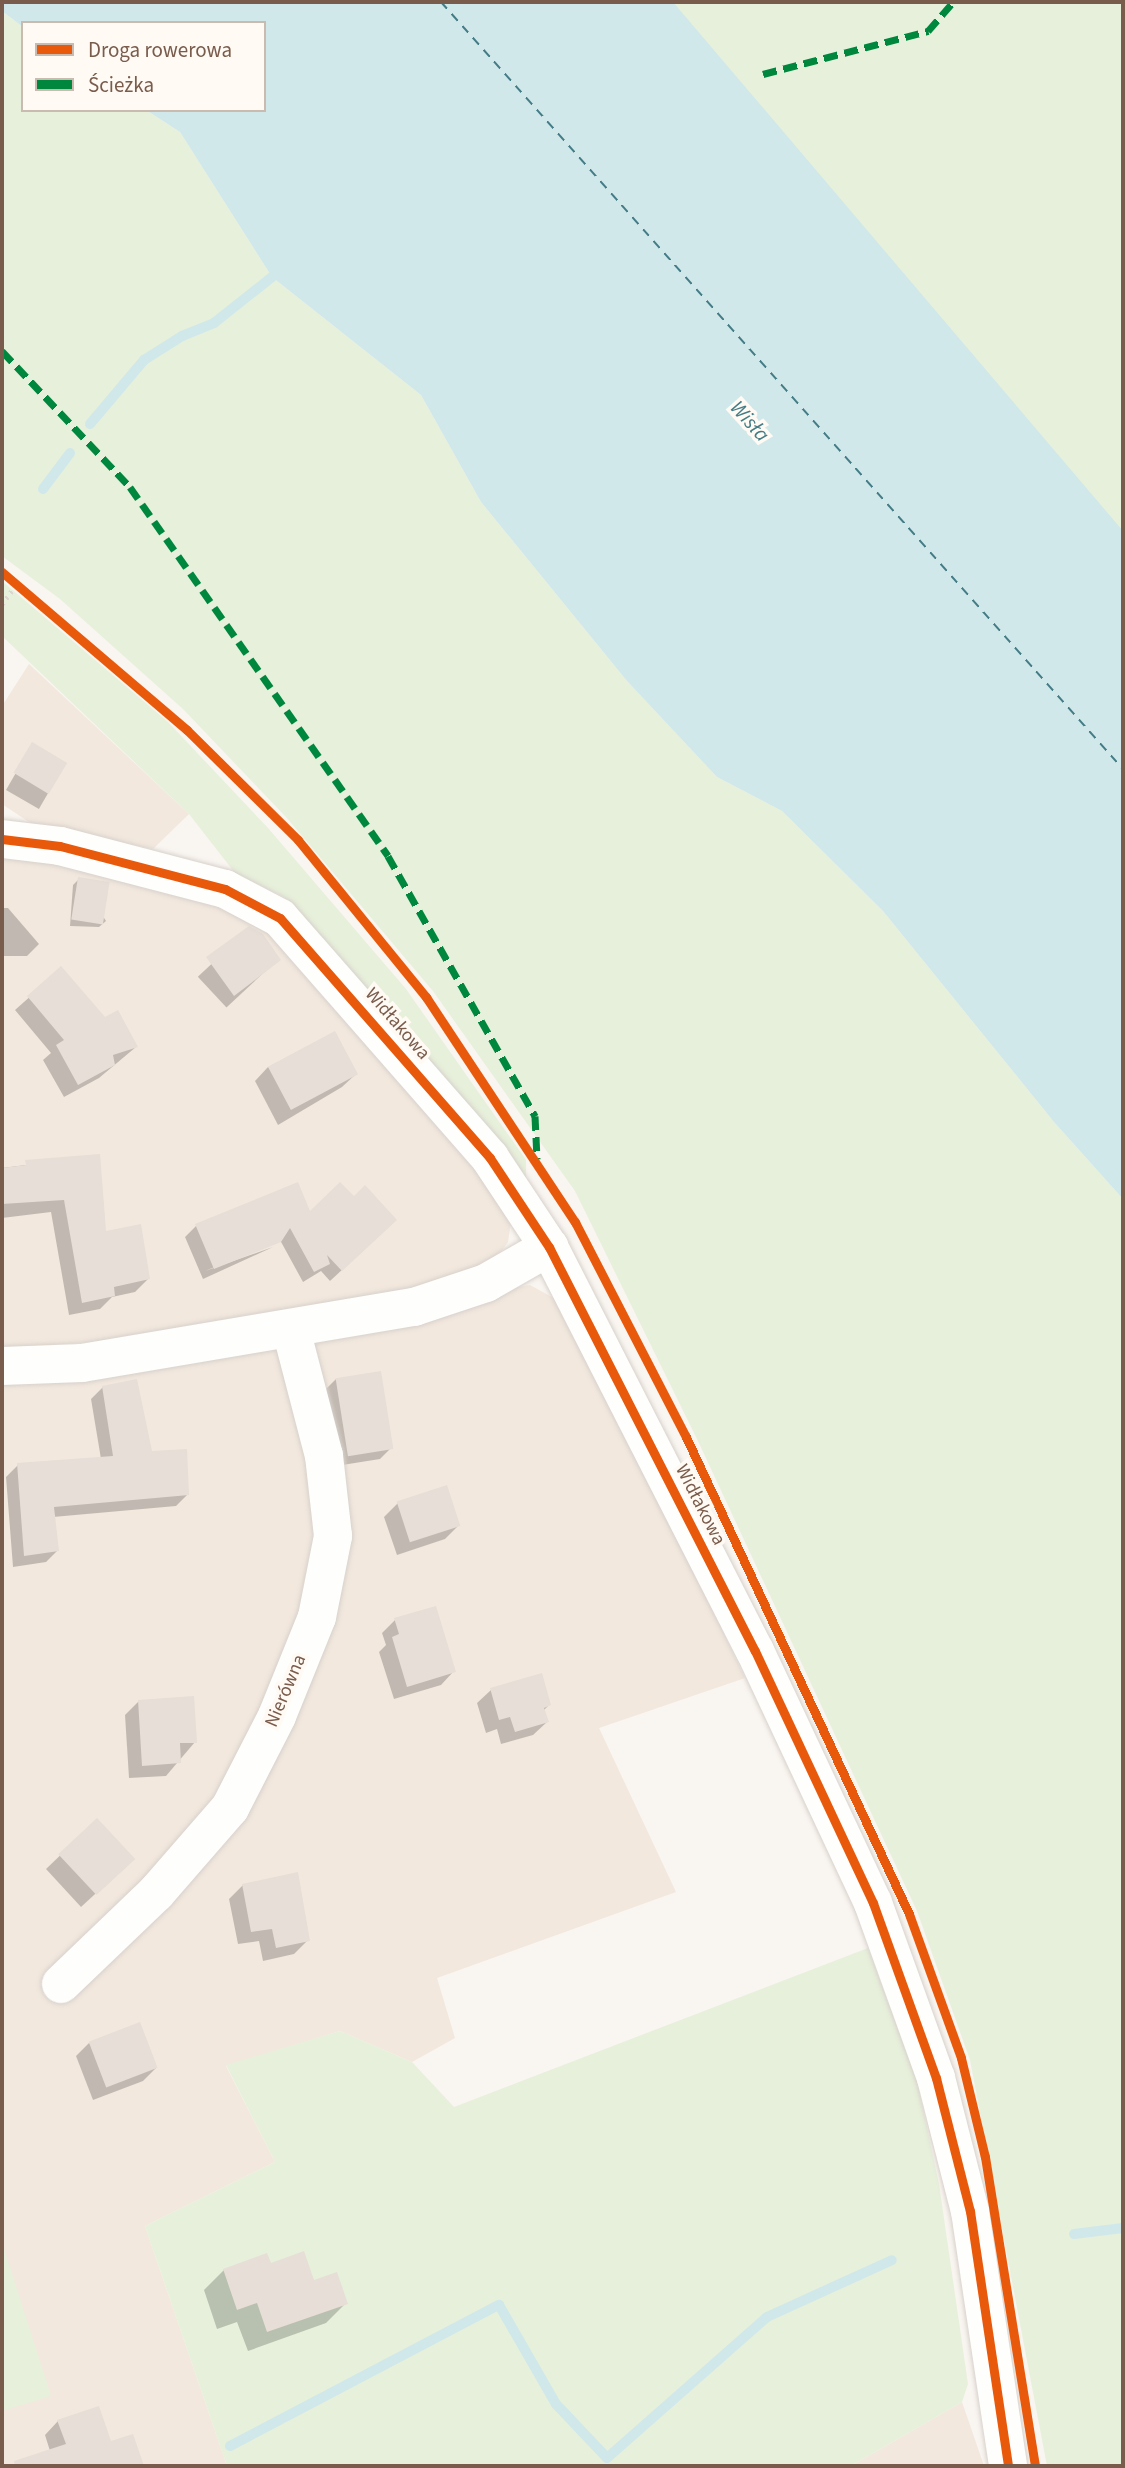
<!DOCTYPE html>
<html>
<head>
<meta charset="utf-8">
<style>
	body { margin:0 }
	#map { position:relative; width:1125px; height:2468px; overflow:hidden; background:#f9f5f0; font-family:"Source Sans 3",sans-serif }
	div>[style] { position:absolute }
	.residential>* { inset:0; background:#f2e8de }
	.green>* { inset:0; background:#e7f0db }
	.water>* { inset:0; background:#d0e8ea }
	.shadow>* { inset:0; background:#0003; transform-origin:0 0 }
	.stream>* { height:10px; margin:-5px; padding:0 5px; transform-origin:5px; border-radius:5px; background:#d0e8ea }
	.ferry>* { height:2px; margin-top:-1px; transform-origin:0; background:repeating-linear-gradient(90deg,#437c86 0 9px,transparent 0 16px) }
	.building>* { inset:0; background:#e6ded7; transform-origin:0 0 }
	.path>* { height:4.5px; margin-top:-2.25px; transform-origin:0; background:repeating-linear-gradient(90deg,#dcd5d0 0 2px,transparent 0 7px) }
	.roads { filter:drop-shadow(0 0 2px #d7d1cb) drop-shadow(0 0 2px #d7d1cb) }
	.minor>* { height:38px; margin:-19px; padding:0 19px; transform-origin:19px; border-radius:19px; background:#fefefd }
	.quiet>* { height:7px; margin-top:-3.5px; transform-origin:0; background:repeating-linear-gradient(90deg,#00873e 0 14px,transparent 0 21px) }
	.cycleway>* { height:9px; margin:-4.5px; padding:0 4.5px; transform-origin:4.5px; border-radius:4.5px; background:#e8590c }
	span { translate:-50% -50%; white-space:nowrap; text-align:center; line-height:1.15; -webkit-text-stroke:7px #fffaf3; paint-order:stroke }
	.street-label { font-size:19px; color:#7a5c4d }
	.water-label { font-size:21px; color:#437c86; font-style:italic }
	.frame { position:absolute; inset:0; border:4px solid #7a5c4d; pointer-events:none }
	.legend { position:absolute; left:21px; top:21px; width:245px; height:91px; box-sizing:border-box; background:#fffaf3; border:2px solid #cabbb1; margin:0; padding:9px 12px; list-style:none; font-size:21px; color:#7a5c4d }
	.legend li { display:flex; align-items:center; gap:14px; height:35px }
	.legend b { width:35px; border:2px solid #cabbb1 }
</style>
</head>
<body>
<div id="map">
	<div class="residential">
		<div style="clip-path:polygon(29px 664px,189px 814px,153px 849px,35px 826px,2px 804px,2px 706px)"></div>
		<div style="clip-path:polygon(2px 855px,131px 871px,281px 932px,486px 1177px,511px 1221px,508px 1242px,489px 1268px,409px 1295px,102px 1341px,2px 1349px)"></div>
		<div style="clip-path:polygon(530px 1285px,568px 1306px,745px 1678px,599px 1728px,676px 1892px,437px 1978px,455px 2038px,412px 2062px,340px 2031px,226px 2066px,275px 2162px,145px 2226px,227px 2466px,2px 2466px,2px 1381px)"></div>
		<div style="clip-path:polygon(962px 2402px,984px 2466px,851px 2466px)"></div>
	</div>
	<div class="green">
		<div style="clip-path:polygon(671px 2px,1123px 2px,1123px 537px)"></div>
		<div style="clip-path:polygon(2px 11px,23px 27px,23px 110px,146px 110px,180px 132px,272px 277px,421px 395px,481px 502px,627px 681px,717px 777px,782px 811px,883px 911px,1054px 1122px,1123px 1199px,1123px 2466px,1047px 2466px,970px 2060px,917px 1911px,698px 1441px,575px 1191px,433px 991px,286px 817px,183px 709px,60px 599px,2px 556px)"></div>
		<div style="clip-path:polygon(2px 581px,168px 722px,268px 828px,406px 989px,526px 1160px,526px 1177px,504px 1163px,284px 897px,235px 873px,189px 814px,2px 636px)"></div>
		<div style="clip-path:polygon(868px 1948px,917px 2081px,939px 2184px,968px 2384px,962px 2402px,851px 2466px,227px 2466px,145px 2226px,275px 2162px,226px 2065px,340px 2031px,412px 2062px,454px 2107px)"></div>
		<div style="clip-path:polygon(2px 2242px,51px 2396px,2px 2411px)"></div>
	</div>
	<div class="water">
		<div style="clip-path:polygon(2px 2px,673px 2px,1123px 531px,1123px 1199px,1054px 1122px,883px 911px,782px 811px,717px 777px,627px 681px,481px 502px,421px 395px,272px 277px,180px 132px,146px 110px,264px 110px,264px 23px,23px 23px,23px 27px,2px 11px)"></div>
	</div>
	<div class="shadow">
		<div style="left:32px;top:745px;width:38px;height:52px;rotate:30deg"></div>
		<div style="clip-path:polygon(79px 879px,106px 921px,99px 927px,70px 926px,73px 885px)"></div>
		<div style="clip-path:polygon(2px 908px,8px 908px,39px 944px,27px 956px,2px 956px)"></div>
		<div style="left:249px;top:929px;width:42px;height:70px;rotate:47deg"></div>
		<div style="clip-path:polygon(61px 969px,105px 1019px,136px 1047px,99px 1078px,64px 1097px,43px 1060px,51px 1053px,15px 1010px)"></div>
		<div style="clip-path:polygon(268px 1067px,356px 1074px,342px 1087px,278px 1125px,255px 1081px)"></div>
		<div style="clip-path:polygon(98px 1156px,104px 1233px,149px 1278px,135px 1292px,112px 1297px,100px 1309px,69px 1315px,51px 1212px,2px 1218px,2px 1168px)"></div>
		<div style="clip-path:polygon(354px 1198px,384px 1231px,330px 1281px,321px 1271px,303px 1282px,280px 1240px,205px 1271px,273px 1247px,203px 1279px,185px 1237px,196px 1226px,309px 1215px)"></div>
		<div style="clip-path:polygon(336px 1379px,391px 1448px,380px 1459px,336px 1466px,325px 1390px)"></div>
		<div style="clip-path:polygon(103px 1387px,150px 1453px,188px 1494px,176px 1506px,53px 1517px,58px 1550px,46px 1562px,13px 1567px,6px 1477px,18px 1465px,101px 1459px,91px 1399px)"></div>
		<div style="clip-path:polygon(398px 1503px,458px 1526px,445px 1539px,397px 1555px,384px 1517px)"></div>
		<div style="clip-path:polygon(395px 1620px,454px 1671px,441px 1685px,394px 1699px,379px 1652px,386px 1645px,382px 1633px)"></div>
		<div style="clip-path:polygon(491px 1690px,549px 1705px,543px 1711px,547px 1722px,533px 1735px,501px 1744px,497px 1729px,486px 1733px,477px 1703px)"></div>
		<div style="clip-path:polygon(139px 1701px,195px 1742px,166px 1776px,129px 1778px,125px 1715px)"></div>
		<div style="clip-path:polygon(97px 1820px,119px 1872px,81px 1907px,46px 1869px)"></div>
		<div style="clip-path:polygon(243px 1885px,308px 1940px,294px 1954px,263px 1961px,259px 1941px,238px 1944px,229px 1899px)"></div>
		<div style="clip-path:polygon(89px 2043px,156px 2068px,143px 2081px,93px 2100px,76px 2056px)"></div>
		<div style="clip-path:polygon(270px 2265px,313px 2282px,346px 2303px,326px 2323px,248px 2351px,237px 2322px,217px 2329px,204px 2290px,224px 2270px)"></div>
		<div style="clip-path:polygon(58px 2421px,110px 2443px,132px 2436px,142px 2466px,32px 2466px,50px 2451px,45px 2435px)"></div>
	</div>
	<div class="stream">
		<div style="left:90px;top:424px;width:84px;rotate:-49.8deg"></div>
		<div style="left:144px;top:360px;width:45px;rotate:-32.3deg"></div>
		<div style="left:182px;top:336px;width:35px;rotate:-22deg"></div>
		<div style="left:214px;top:323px;width:74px;rotate:-38.4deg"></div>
		<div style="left:43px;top:489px;width:45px;rotate:-53.1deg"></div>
		<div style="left:1074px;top:2234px;width:49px;rotate:-7deg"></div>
		<div style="left:230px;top:2446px;width:304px;rotate:-27.7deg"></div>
		<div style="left:499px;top:2305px;width:114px;rotate:60.1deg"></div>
		<div style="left:556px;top:2404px;width:74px;rotate:46.6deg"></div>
		<div style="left:607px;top:2458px;width:213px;rotate:-41.4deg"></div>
		<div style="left:767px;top:2317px;width:137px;rotate:-24.5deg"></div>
	</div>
	<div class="ferry">
		<div style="left:441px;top:2px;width:1026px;rotate:48.36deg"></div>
	</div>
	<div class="building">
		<div style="left:32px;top:742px;width:41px;height:36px;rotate:31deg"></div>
		<div style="left:78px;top:877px;width:32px;height:43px;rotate:9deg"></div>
		<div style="clip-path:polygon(249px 926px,263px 934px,281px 960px,234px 996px,206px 957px)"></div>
		<div style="clip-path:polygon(61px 966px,105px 1017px,118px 1010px,138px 1047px,113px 1055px,115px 1065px,78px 1085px,56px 1045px,64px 1040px,27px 996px)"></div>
		<div style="left:335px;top:1031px;width:49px;height:76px;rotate:62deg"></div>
		<div style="clip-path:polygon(100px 1154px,106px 1231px,141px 1224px,150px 1279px,114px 1287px,115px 1296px,82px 1303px,64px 1200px,2px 1204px,2px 1168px,26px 1165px,25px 1160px)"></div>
		<div style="clip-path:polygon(298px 1182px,310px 1211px,340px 1182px,354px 1196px,365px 1185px,397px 1220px,342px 1271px,327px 1255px,330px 1264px,314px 1272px,290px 1228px,281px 1242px,214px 1269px,195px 1224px)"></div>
		<div style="left:381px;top:1371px;width:79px;height:46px;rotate:81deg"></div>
		<div style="clip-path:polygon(137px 1379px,152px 1451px,187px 1449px,189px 1495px,54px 1507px,59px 1551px,24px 1556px,17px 1463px,113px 1456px,102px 1386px)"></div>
		<div style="left:447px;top:1485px;width:43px;height:53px;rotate:72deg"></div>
		<div style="clip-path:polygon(436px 1606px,456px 1672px,407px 1687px,392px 1637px,399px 1634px,394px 1618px)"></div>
		<div style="clip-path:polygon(542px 1673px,551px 1705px,544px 1708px,549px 1722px,515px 1732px,510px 1717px,499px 1720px,490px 1688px)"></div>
		<div style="clip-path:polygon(194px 1696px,197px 1743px,180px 1743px,181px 1763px,142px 1766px,138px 1700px)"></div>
		<div style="left:97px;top:1818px;width:56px;height:53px;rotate:47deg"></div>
		<div style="clip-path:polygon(298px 1872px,310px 1941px,276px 1948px,272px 1929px,251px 1932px,242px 1884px)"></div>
		<div style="left:140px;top:2022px;width:49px;height:55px;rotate:69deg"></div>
		<div style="clip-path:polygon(304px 2251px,314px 2280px,337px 2272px,348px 2304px,267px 2332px,257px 2303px,237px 2310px,223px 2269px,267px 2253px,271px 2263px)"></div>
		<div style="clip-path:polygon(99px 2406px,111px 2441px,133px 2434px,144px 2466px,15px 2466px,14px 2461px,66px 2444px,57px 2420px)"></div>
	</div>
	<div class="path">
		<div style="left:2px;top:604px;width:26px;rotate:-54deg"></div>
	</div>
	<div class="roads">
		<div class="minor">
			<div style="left:2px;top:839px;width:58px;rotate:6.9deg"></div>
			<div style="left:60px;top:846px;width:171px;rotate:14.6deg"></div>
			<div style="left:225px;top:889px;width:62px;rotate:27.8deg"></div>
			<div style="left:280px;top:918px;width:319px;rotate:48.8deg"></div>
			<div style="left:490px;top:1158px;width:107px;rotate:56.5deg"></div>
			<div style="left:549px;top:1247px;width:453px;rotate:63deg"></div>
			<div style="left:755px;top:1651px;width:278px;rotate:64.9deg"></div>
			<div style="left:873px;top:1903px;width:186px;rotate:70.2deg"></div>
			<div style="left:936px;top:2078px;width:137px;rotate:75.7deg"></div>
			<div style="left:970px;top:2211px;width:258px;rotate:81.5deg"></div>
			<div style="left:2px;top:1366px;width:80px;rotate:-2.1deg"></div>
			<div style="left:82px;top:1363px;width:337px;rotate:-9.6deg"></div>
			<div style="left:414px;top:1307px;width:76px;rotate:-18.4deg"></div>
			<div style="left:486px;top:1283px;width:73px;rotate:-29.7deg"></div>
			<div style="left:61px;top:1984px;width:132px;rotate:-43.8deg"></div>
			<div style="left:156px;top:1893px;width:113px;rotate:-49deg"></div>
			<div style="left:230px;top:1808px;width:103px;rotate:-62.9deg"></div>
			<div style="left:277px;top:1716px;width:107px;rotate:-68deg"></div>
			<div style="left:317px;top:1617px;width:83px;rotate:-78.8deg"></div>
			<div style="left:333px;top:1536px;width:81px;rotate:-96.4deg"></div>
			<div style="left:324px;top:1456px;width:131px;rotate:-104.6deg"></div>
		</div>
	</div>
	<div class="quiet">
		<div style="left:763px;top:74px;width:171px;rotate:-14.6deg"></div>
		<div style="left:928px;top:31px;width:38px;rotate:-49deg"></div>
		<div style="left:2px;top:351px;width:187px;rotate:46.7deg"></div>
		<div style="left:130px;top:487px;width:450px;rotate:55deg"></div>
		<div style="left:388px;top:856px;width:299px;rotate:60.5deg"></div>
		<div style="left:535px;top:1116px;width:43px;rotate:87.3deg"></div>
	</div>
	<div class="cycleway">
		<div style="left:2px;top:572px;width:243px;rotate:40.5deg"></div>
		<div style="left:187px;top:730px;width:156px;rotate:44.7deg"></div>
		<div style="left:298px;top:840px;width:203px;rotate:50.8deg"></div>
		<div style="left:426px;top:997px;width:270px;rotate:56.5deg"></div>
		<div style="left:575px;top:1222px;width:242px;rotate:62.7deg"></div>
		<div style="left:686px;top:1437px;width:527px;rotate:64.94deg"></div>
		<div style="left:909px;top:1914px;width:153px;rotate:70.1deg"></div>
		<div style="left:961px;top:2058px;width:102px;rotate:76.4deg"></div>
		<div style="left:985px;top:2157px;width:313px;rotate:80.8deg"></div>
		<div style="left:2px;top:839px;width:58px;rotate:6.9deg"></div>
		<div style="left:60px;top:846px;width:171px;rotate:14.6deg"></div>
		<div style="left:225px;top:889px;width:62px;rotate:27.8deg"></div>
		<div style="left:280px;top:918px;width:319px;rotate:48.8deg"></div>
		<div style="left:490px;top:1158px;width:107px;rotate:56.5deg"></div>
		<div style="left:549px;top:1247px;width:453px;rotate:63deg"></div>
		<div style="left:755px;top:1651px;width:278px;rotate:64.9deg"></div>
		<div style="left:873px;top:1903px;width:186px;rotate:70.2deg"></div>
		<div style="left:936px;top:2078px;width:137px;rotate:75.7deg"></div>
		<div style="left:970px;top:2211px;width:258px;rotate:81.5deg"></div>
	</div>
	<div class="street-label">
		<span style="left:397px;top:1024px;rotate:49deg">Widłakowa</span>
		<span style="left:700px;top:1505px;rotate:63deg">Widłakowa</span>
		<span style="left:286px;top:1691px;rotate:-67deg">Nierówna</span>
	</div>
	<div class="water-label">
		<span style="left:750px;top:421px;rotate:48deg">Wisła</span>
	</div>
	<div class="frame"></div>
	<ul class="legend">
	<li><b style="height:9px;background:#e8590c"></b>Droga rowerowa</li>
	<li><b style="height:9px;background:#00873e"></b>Ścieżka</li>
	</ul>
</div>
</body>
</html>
